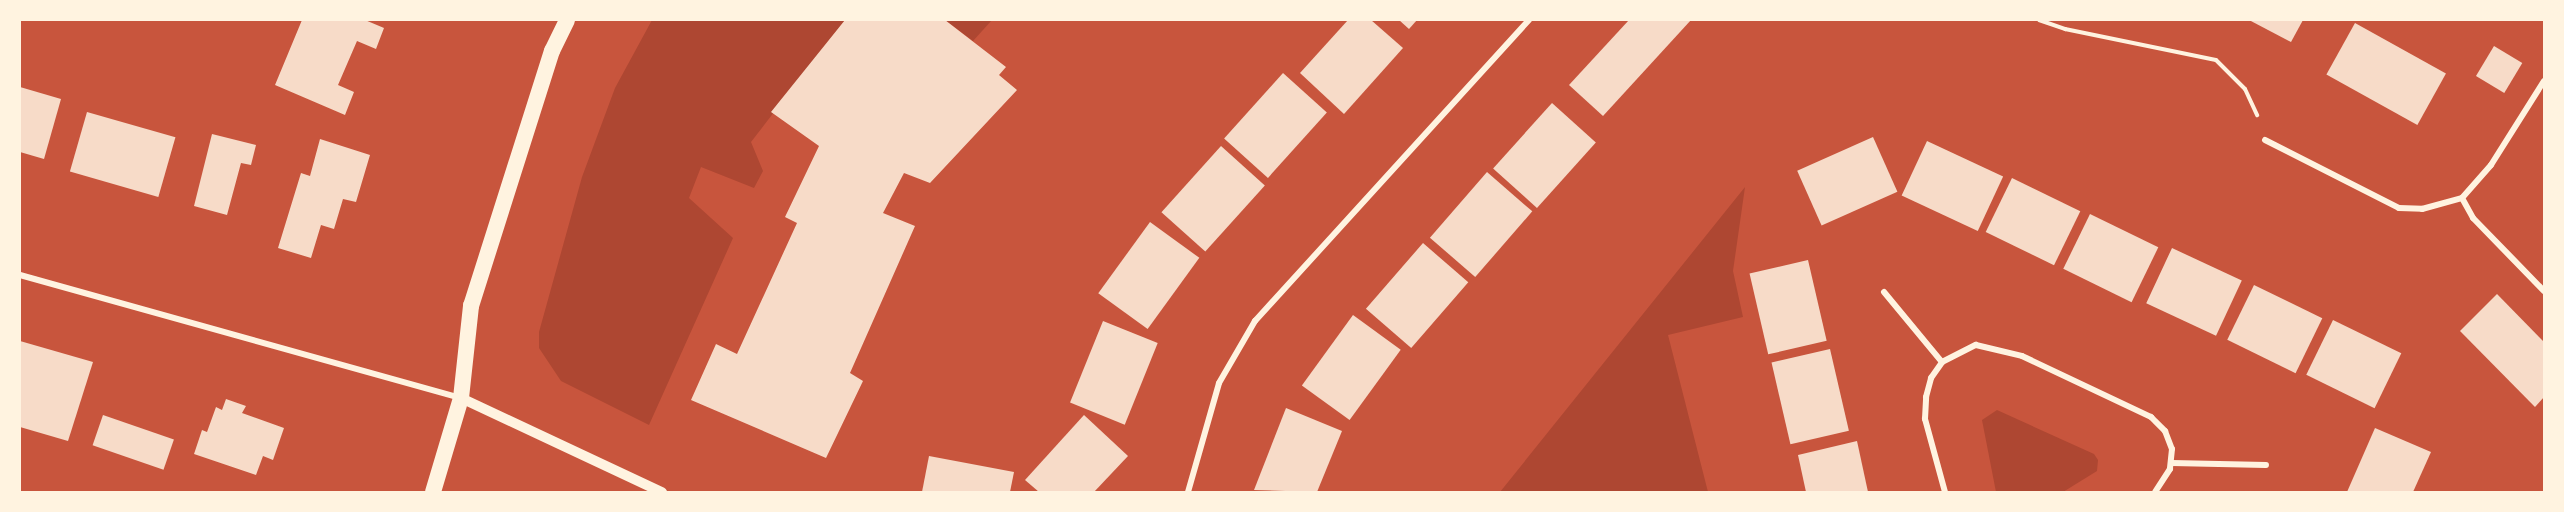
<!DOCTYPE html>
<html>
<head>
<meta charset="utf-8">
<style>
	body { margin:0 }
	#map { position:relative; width:2564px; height:512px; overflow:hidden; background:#c8553d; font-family:"IBM Plex Sans",sans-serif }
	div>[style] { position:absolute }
	.green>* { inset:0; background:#ae4732 }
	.building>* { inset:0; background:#f7dbc8; transform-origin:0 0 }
	.path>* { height:4px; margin:-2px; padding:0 2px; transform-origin:2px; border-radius:2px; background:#fff3e0 }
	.minor>* { height:6px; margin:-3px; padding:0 3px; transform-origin:3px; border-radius:3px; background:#fff3e0 }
	.tertiary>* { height:10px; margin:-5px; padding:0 5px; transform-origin:5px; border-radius:5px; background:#fff3e0 }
	.trunk>* { height:16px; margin:-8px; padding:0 8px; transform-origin:8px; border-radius:8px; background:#fff3e0 }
	span { translate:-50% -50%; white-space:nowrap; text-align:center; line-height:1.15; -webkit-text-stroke:5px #fff3e0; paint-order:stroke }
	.frame { position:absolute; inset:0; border:21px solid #fff3e0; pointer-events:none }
</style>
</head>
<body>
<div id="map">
	<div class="green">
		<div style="clip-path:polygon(652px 20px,845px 20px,751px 142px,763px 171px,754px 188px,701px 167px,689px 198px,733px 238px,649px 425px,561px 381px,539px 348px,539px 332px,582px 177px,615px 88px)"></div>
		<div style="clip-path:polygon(945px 20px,992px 20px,973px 41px)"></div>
		<div style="clip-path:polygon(1745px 187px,1733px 271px,1743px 317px,1668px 335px,1708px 492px,1500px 492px)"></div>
		<div style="clip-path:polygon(1997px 410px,2094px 454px,2098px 460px,2097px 471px,2063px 492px,1996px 492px,1982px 420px)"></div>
	</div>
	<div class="building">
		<div style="clip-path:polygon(302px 20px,365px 20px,384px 28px,376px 49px,357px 41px,338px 85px,354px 92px,345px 115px,275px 85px)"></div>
		<div style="clip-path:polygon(845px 20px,945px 20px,1006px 67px,999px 75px,1017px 90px,930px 183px,904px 173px,883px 213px,915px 226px,850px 373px,863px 381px,826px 458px,691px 400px,716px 344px,737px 354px,797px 223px,785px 217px,819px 146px,771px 112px)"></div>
		<div style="clip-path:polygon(1348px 20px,1371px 20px,1403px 48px,1344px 114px,1300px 73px)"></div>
		<div style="clip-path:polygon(1399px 20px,1417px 20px,1409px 29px)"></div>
		<div style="clip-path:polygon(1629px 20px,1691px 20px,1603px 116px,1569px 85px)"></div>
		<div style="clip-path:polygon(2249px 20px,2303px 20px,2291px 42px)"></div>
		<div style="left:2355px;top:23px;width:104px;height:59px;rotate:29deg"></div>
		<div style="left:2494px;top:46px;width:33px;height:35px;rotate:31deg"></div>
		<div style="left:1283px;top:73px;width:59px;height:88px;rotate:42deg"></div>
		<div style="clip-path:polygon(20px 87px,61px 99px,44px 159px,20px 152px)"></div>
		<div style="left:1552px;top:103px;width:59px;height:88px;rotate:42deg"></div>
		<div style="left:87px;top:112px;width:92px;height:62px;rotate:16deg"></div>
		<div style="clip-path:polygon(212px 134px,256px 145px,251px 165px,241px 163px,227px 215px,194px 206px)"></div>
		<div style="left:1873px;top:137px;width:60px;height:83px;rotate:66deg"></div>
		<div style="clip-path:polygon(320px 139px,370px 155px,356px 202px,343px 199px,334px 229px,321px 225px,311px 258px,278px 248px,301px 173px,310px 176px)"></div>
		<div style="left:1927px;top:141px;width:84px;height:60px;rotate:25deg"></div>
		<div style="left:1221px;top:146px;width:59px;height:89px;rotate:42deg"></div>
		<div style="left:1487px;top:172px;width:60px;height:87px;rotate:41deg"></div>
		<div style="left:2012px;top:178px;width:76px;height:60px;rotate:26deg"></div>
		<div style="left:2090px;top:214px;width:76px;height:61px;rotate:26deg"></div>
		<div style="left:1150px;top:222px;width:61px;height:88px;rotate:36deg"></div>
		<div style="left:1423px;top:243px;width:60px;height:87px;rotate:41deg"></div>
		<div style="left:2172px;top:248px;width:77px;height:61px;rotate:25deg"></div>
		<div style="left:1808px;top:260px;width:83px;height:60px;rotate:77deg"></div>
		<div style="left:2254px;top:285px;width:76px;height:61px;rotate:26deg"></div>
		<div style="clip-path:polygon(2497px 294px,2544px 342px,2544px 397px,2535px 407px,2460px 331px)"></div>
		<div style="left:1353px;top:315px;width:59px;height:87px;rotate:36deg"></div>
		<div style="left:2333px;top:320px;width:76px;height:61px;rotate:26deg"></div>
		<div style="left:1103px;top:321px;width:59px;height:88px;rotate:22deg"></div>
		<div style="clip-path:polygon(20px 341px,93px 362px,68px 441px,20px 427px)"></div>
		<div style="left:1830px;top:349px;width:84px;height:60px;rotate:77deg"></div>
		<div style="clip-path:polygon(226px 399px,246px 406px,242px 413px,284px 428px,273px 460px,263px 456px,256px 475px,194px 454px,202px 430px,207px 432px,216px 407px,222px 410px)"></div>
		<div style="clip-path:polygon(1286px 408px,1342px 431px,1317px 492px,1254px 490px)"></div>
		<div style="left:103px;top:415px;width:75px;height:32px;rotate:19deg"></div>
		<div style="clip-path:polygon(1084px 415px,1128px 456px,1094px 492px,1039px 492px,1025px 480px)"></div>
		<div style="clip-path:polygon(2375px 428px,2431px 452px,2413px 492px,2347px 492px)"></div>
		<div style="clip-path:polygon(1857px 441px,1868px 492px,1806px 492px,1798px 455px)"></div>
		<div style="clip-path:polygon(929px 456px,1014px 472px,1010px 492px,922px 492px)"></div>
	</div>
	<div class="path">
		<div style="left:2039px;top:20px;width:28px;rotate:19deg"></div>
		<div style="left:2065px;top:29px;width:154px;rotate:11.6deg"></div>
		<div style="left:2216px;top:60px;width:41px;rotate:45deg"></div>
		<div style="left:2245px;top:89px;width:29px;rotate:65deg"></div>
	</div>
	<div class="minor">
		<div style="left:2265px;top:140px;width:150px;rotate:26.9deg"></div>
		<div style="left:2399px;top:208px;width:23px;rotate:2deg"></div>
		<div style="left:2422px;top:209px;width:41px;rotate:-15.4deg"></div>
		<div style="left:2462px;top:198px;width:23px;rotate:61deg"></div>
		<div style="left:2473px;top:218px;width:102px;rotate:45.8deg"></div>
		<div style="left:2462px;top:198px;width:44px;rotate:-48.7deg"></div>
		<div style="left:2491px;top:165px;width:99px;rotate:-57.8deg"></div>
		<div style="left:20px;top:275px;width:458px;rotate:15.6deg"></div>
		<div style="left:1884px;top:292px;width:91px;rotate:50.4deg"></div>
		<div style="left:2172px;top:463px;width:94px;rotate:1.2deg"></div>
		<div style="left:1188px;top:492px;width:113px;rotate:-74.1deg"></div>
		<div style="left:1219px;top:383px;width:72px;rotate:-59.9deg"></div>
		<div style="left:1255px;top:321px;width:407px;rotate:-47.7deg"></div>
		<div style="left:1945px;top:492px;width:76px;rotate:-105.3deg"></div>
		<div style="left:1925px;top:419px;width:22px;rotate:-87deg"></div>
		<div style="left:1926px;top:397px;width:20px;rotate:-75deg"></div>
		<div style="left:1931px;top:378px;width:19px;rotate:-55deg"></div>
		<div style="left:1942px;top:362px;width:38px;rotate:-27deg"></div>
		<div style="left:1976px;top:345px;width:47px;rotate:13.4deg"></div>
		<div style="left:2022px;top:356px;width:143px;rotate:25.3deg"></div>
		<div style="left:2151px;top:417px;width:20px;rotate:45deg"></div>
		<div style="left:2165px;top:431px;width:19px;rotate:69deg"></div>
		<div style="left:2172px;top:449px;width:20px;rotate:96deg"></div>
		<div style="left:2170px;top:469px;width:27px;rotate:123deg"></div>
	</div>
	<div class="tertiary">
		<div style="left:461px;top:398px;width:222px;rotate:25.1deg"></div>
	</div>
	<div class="trunk">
		<div style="left:433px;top:492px;width:98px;rotate:-73.4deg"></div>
		<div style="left:461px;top:398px;width:93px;rotate:-83.8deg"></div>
		<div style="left:471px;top:306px;width:268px;rotate:-72.4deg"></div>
		<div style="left:552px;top:51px;width:34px;rotate:-64deg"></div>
	</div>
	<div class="frame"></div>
</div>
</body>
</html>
